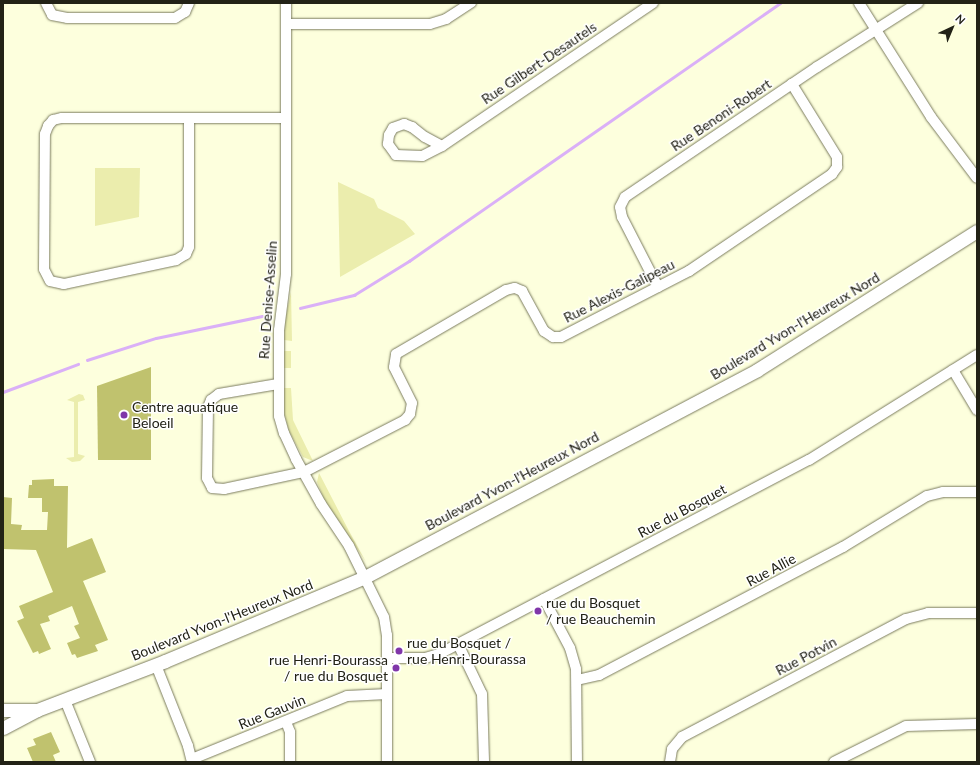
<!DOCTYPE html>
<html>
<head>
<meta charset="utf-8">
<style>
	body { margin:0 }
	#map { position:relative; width:980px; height:765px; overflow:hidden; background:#fdffdd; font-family:Lato,sans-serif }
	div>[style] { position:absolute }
	.green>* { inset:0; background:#ebedad; transform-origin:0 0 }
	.stream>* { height:2.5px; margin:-1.25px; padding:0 1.25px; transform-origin:1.25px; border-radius:1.25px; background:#dab0f7 }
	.building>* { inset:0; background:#c0c26e }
	.roads { filter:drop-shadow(0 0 1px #7b7c5f) drop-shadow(0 0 1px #7b7c5f) }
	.minor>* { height:10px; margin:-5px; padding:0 5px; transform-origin:5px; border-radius:5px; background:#fff }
	.tertiary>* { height:13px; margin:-6.5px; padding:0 6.5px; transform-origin:6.5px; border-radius:6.5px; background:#fff }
	.dots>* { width:11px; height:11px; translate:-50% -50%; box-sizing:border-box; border:2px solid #fff; border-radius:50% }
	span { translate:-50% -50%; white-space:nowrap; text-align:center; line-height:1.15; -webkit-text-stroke:3px #fff; paint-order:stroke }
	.street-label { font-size:14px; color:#222216 }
	.poi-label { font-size:14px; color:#222216 }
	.left { translate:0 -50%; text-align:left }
	.right { translate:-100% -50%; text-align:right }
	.frame { position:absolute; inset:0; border:4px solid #222216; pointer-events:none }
	.north { position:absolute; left:932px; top:8px; width:40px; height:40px; -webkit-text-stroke:3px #fff; paint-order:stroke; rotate:44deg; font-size:11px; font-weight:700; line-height:16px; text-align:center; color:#222216 }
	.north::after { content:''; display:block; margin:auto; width:14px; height:18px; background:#222216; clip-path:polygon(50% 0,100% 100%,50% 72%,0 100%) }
</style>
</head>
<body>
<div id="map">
	<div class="green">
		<div style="clip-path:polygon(95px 168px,140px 168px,139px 217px,95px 226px)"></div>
		<div style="clip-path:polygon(338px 182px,374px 199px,378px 208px,404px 221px,415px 234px,340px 277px)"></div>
		<div style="clip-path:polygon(291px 292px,292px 341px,284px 340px,285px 320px)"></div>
		<div style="left:284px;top:351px;width:7px;height:17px"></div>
		<div style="clip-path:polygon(284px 388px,291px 388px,293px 420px,313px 461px,303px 457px,289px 431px,284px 412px)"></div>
		<div style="clip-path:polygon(79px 394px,83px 395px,85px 400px,78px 402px,78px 454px,85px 456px,80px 461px,72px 462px,66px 458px,74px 457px,74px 402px,67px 400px)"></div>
		<div style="clip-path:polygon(319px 473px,349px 531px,366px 562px,324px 499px,317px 482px)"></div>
	</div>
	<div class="stream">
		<div style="left:300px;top:308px;width:56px;rotate:-13.5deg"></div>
		<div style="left:354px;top:295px;width:65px;rotate:-31.7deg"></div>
		<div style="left:409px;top:261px;width:452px;rotate:-34.8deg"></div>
		<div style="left:87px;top:360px;width:72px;rotate:-17.7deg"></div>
		<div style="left:156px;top:338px;width:108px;rotate:-11.7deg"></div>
		<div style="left:3px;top:392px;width:80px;rotate:-20.5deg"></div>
	</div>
	<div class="building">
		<div style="clip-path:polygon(151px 367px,151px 460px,98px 460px,97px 386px)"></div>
		<div style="clip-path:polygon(54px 479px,54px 486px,68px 486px,67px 548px,92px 538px,106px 572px,83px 581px,108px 640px,95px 645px,98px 651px,77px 658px,75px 654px,72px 655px,67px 643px,80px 638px,74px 626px,79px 624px,72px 606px,48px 616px,50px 621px,40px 624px,51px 649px,39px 654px,38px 651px,33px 653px,17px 621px,24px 618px,19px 606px,53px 592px,36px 550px,3px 549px,3px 497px,12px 498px,11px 524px,22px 525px,21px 530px,47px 530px,48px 512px,42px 512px,42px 498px,28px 498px,29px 485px,32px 485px,32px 480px)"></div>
		<div style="clip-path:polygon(51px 732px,60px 752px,53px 755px,56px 762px,33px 762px,27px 748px,36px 745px,33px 739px)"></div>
	</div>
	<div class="roads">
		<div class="minor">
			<div style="left:46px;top:3px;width:13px;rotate:63deg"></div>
			<div style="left:52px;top:15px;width:15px;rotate:11deg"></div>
			<div style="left:67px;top:18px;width:108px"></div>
			<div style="left:175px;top:18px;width:12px;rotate:-31deg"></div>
			<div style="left:185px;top:12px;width:10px;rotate:-66deg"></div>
			<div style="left:286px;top:3px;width:271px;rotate:90deg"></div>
			<div style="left:286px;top:274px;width:56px;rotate:97.1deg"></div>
			<div style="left:279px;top:330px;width:86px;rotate:90deg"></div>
			<div style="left:279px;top:416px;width:18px;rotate:74deg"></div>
			<div style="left:284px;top:433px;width:29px;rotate:65deg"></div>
			<div style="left:296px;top:459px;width:51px;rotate:60.9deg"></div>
			<div style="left:321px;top:504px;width:50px;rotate:56.3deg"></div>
			<div style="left:349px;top:546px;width:79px;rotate:63.8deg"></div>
			<div style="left:384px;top:617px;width:18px;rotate:81deg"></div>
			<div style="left:387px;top:635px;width:127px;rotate:90deg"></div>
			<div style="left:859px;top:3px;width:135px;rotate:57.7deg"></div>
			<div style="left:931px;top:117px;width:76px;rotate:53deg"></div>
			<div style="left:286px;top:24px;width:144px"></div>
			<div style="left:430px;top:24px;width:17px;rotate:-17deg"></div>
			<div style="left:446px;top:19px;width:30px;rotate:-33deg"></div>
			<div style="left:189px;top:118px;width:129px;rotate:90deg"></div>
			<div style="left:189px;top:247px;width:8px;rotate:113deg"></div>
			<div style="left:186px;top:254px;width:12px;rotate:149deg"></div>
			<div style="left:176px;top:260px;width:115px;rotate:167.9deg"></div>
			<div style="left:64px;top:284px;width:14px;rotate:-168deg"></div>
			<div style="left:50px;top:281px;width:13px;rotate:-117deg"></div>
			<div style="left:44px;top:269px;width:135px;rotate:-89.6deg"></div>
			<div style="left:45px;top:134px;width:9px;rotate:-69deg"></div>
			<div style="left:48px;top:126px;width:8px;rotate:-50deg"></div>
			<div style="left:53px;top:120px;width:9px;rotate:-13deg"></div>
			<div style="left:62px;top:118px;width:224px"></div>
			<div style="left:404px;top:124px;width:9px;rotate:21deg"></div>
			<div style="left:412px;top:127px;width:16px;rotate:38deg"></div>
			<div style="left:425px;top:137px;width:19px;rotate:28deg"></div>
			<div style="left:442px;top:146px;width:22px;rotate:153deg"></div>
			<div style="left:422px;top:156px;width:26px;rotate:-178deg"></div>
			<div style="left:396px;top:155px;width:14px;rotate:-126deg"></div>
			<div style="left:388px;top:144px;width:9px;rotate:-84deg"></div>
			<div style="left:389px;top:135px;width:8px;rotate:-60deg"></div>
			<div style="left:393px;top:128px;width:12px;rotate:-20deg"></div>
			<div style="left:442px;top:146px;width:255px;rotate:-34.1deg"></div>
			<div style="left:658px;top:287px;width:79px;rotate:-117.2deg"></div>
			<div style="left:622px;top:217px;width:10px;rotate:-101deg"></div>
			<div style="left:620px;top:207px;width:11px;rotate:-63deg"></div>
			<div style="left:625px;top:197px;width:232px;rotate:-34.1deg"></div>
			<div style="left:817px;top:67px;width:120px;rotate:-32.4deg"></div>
			<div style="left:953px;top:370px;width:47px;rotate:59deg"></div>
			<div style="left:278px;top:384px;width:60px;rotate:170.4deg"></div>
			<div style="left:219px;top:394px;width:10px;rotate:143deg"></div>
			<div style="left:211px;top:400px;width:8px;rotate:113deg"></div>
			<div style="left:208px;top:407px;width:71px;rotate:90.8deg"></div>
			<div style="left:207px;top:478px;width:11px;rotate:63deg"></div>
			<div style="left:212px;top:488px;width:12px;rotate:5deg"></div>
			<div style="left:224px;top:489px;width:82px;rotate:-12deg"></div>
			<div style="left:304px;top:472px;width:114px;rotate:-27.2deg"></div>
			<div style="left:405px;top:420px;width:8px;rotate:-50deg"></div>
			<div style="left:410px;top:414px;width:11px;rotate:-80deg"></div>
			<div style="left:412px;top:403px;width:40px;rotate:-116.6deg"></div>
			<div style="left:394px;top:367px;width:13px;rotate:-81deg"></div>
			<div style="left:396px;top:354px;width:127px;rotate:-30.2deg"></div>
			<div style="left:506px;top:290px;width:9px;rotate:-13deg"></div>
			<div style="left:515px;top:288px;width:8px;rotate:23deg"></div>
			<div style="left:522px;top:291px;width:46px;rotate:61.2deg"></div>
			<div style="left:544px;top:331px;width:11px;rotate:34deg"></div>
			<div style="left:553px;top:337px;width:8px"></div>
			<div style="left:561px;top:337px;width:144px;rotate:-27.3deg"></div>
			<div style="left:689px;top:271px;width:173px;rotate:-34.1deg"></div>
			<div style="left:832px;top:174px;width:9px;rotate:-54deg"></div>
			<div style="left:837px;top:167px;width:10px;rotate:-90deg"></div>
			<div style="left:837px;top:157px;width:86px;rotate:-121.7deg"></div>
			<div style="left:544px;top:599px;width:55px;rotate:62deg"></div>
			<div style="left:570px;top:648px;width:22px;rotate:74deg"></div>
			<div style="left:576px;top:669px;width:93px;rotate:89.4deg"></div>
			<div style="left:458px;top:644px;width:55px;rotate:64.4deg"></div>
			<div style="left:482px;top:694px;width:68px;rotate:88.3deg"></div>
			<div style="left:387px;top:658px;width:38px"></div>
			<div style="left:425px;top:658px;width:15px;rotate:-16deg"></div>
			<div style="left:439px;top:654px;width:418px;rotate:-27.7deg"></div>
			<div style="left:809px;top:460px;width:198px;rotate:-32deg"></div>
			<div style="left:156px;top:665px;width:87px;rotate:68.4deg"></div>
			<div style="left:188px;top:746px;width:16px;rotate:76deg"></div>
			<div style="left:577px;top:680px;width:23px;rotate:-13deg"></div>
			<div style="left:599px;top:675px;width:276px;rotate:-27.7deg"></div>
			<div style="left:843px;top:547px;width:98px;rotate:-31.3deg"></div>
			<div style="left:927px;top:496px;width:16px;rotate:-14deg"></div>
			<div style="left:943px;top:492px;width:34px"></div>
			<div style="left:65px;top:700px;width:67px;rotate:68deg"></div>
			<div style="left:286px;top:722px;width:11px;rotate:68deg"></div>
			<div style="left:290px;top:732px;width:30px;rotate:90deg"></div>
			<div style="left:192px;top:759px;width:167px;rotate:-22.1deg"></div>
			<div style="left:347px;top:696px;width:40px;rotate:-2.9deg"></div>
			<div style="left:670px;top:762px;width:13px;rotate:-81deg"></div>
			<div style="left:672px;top:749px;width:16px;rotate:-50deg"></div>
			<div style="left:682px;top:737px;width:253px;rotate:-27.8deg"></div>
			<div style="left:906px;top:619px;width:23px;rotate:-15deg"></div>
			<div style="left:928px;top:613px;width:49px"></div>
			<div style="left:834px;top:762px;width:80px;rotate:-26.6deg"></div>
			<div style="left:906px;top:726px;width:71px;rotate:-1.6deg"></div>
		</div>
		<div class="tertiary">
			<div style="left:3px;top:710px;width:34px"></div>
			<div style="left:3px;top:728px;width:38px;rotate:-28deg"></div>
			<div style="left:37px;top:710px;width:137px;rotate:-20.9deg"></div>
			<div style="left:165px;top:661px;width:217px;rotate:-22.8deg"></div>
			<div style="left:365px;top:577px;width:443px;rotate:-27.8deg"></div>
			<div style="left:757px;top:370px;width:260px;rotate:-32.3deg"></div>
		</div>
	</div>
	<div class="dots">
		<div style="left:124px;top:415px;background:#8036a9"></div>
		<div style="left:538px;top:611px;background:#8036a9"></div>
		<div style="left:399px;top:651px;background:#8036a9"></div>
		<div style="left:396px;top:668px;background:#8036a9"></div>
	</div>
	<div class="street-label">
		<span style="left:539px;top:63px;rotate:-34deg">Rue Gilbert-Desautels</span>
		<span style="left:721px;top:115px;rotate:-34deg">Rue Benoni-Robert</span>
		<span style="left:619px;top:291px;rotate:-27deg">Rue Alexis-Galipeau</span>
		<span style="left:268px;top:300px;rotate:-86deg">Rue Denise-Asselin</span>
		<span style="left:795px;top:326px;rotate:-31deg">Boulevard Yvon-l'Heureux Nord</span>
		<span style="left:512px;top:481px;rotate:-28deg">Boulevard Yvon-l'Heureux Nord</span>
		<span style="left:682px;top:511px;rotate:-28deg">Rue du Bosquet</span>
		<span style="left:771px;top:570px;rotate:-28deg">Rue Allie</span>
		<span style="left:222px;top:620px;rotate:-22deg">Boulevard Yvon-l'Heureux Nord</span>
		<span style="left:806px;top:656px;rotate:-28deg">Rue Potvin</span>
		<span style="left:272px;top:712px;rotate:-22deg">Rue Gauvin</span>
	</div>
	<div class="poi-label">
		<span class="left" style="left:132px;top:415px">Centre aquatique<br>Beloeil</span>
		<span class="left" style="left:546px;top:611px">rue du Bosquet<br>/ rue Beauchemin</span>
		<span class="left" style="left:407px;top:651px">rue du Bosquet /<br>rue Henri-Bourassa</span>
		<span class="right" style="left:388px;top:668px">rue Henri-Bourassa<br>/ rue du Bosquet</span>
	</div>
	<div class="frame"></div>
	<div class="north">N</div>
</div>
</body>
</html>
